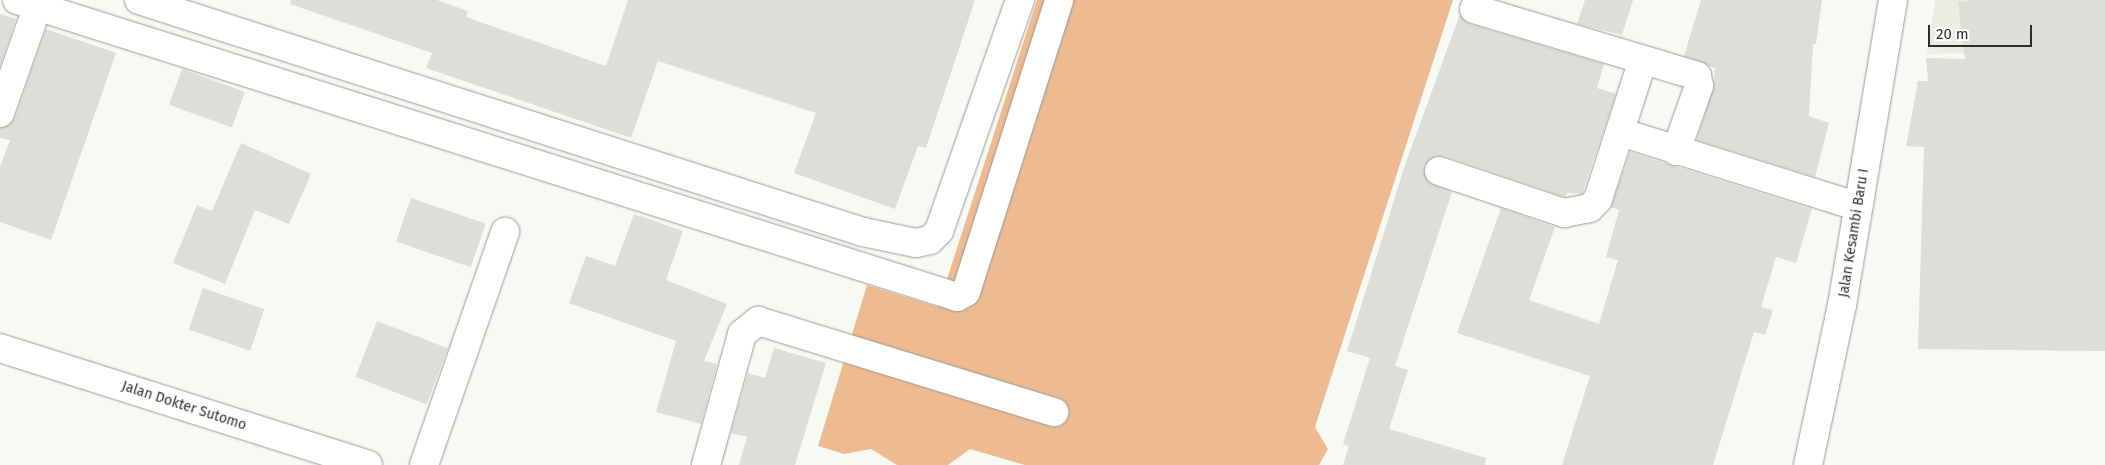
<!DOCTYPE html>
<html>
<head>
<meta charset="utf-8">
<style>
	body { margin:0 }
	#map { position:relative; width:2105px; height:465px; overflow:hidden; background:#f7f9f4; font-family:"Fira Sans",sans-serif }
	div>[style] { position:absolute }
	.built>* { inset:0; background:#eaeee2 }
	.green>* { inset:0; background:#eeba90 }
	.building>* { inset:0; background:#deddd8; transform-origin:0 0 }
	.roads { filter:drop-shadow(0 0 1px #999a96) drop-shadow(0 0 1px #999a96) }
	.minor>* { height:28px; margin:-14px; padding:0 14px; transform-origin:14px; border-radius:14px; background:#fff }
	span { translate:-50% -50%; white-space:nowrap; text-align:center; line-height:1.15; -webkit-text-stroke:5px #fff; paint-order:stroke }
	.street-label { font-size:14px; color:#2e2f2d }
	.scale { position:absolute; left:1928px; top:25px; width:104px; height:22px; box-sizing:border-box; border:2px solid #2e2f2d; border-top:0; padding-left:6px; font-size:15px; line-height:18px; white-space:nowrap; color:#2e2f2d; -webkit-text-stroke:4px #fff; paint-order:stroke }
</style>
</head>
<body>
<div id="map">
	<div class="built">
		<div style="clip-path:polygon(1935px 0,2105px 0,1974px 53px,1927px 54px)"></div>
	</div>
	<div class="green">
		<div style="clip-path:polygon(1037px 0,1453px 0,1315px 427px,1328px 449px,1319px 465px,1025px 465px,970px 449px,948px 465px,897px 465px,871px 449px,844px 454px,818px 446px,867px 285px,938px 307px)"></div>
	</div>
	<div class="building">
		<div style="clip-path:polygon(291px 0,437px 0,468px 11px,466px 17px,606px 66px,628px 0,975px 0,926px 148px,918px 146px,895px 209px,794px 173px,816px 113px,658px 61px,631px 138px,426px 68px,432px 53px,290px 4px)"></div>
		<div style="clip-path:polygon(1585px 0,1633px 0,1622px 35px,1577px 24px)"></div>
		<div style="clip-path:polygon(1701px 0,1822px 0,1816px 44px,1813px 44px,1809px 116px,1829px 123px,1815px 177px,1697px 140px,1714px 83px,1715px 68px,1684px 56px)"></div>
		<div style="clip-path:polygon(1974px 0,2105px 0,2105px 351px,1918px 349px,1924px 147px,1906px 146px,1918px 81px,1928px 81px,1926px 58px,1965px 59px,1958px 2px)"></div>
		<div style="clip-path:polygon(0 14px,16px 19px,0 66px)"></div>
		<div style="clip-path:polygon(1460px 14px,1470px 24px,1604px 64px,1597px 88px,1616px 94px,1582px 194px,1567px 193px,1565px 197px,1444px 156px,1435px 156px,1424px 166px,1428px 182px,1452px 192px,1395px 366px,1408px 370px,1389px 429px,1486px 458px,1485px 465px,1343px 465px,1349px 446px,1343px 444px,1370px 358px,1347px 351px,1405px 165px)"></div>
		<div style="clip-path:polygon(46px 29px,116px 53px,51px 240px,0 222px,0 167px,10px 140px,0 138px,0 128px,15px 118px)"></div>
		<div style="left:182px;top:69px;width:67px;height:38px;rotate:20deg"></div>
		<div style="clip-path:polygon(241px 143px,311px 174px,289px 224px,255px 210px,225px 284px,173px 263px,197px 205px,212px 211px)"></div>
		<div style="clip-path:polygon(1630px 152px,1812px 209px,1796px 263px,1776px 257px,1761px 307px,1773px 310px,1765px 335px,1754px 332px,1713px 465px,1562px 465px,1590px 376px,1457px 333px,1501px 208px,1555px 227px,1529px 300px,1599px 324px,1618px 260px,1606px 257px,1619px 210px,1611px 207px)"></div>
		<div style="left:411px;top:198px;width:79px;height:46px;rotate:19deg"></div>
		<div style="clip-path:polygon(634px 214px,683px 231px,666px 280px,727px 304px,704px 361px,717px 364px,701px 424px,656px 412px,676px 341px,569px 303px,586px 256px,615px 266px)"></div>
		<div style="left:203px;top:288px;width:65px;height:44px;rotate:19deg"></div>
		<div style="left:377px;top:321px;width:76px;height:60px;rotate:21deg"></div>
		<div style="clip-path:polygon(774px 348px,826px 363px,795px 465px,739px 465px,747px 437px,731px 433px,748px 373px,765px 378px)"></div>
	</div>
	<div class="roads">
		<div class="minor">
			<div style="left:17px;top:0;width:986px;rotate:17.53deg"></div>
			<div style="left:957px;top:297px;width:10px;rotate:-29deg"></div>
			<div style="left:966px;top:292px;width:306px;rotate:-72.3deg"></div>
			<div style="left:139px;top:0;width:760px;rotate:17.77deg"></div>
			<div style="left:863px;top:232px;width:54px;rotate:11.7deg"></div>
			<div style="left:916px;top:243px;width:14px;rotate:-12deg"></div>
			<div style="left:930px;top:240px;width:13px;rotate:-45deg"></div>
			<div style="left:939px;top:231px;width:245px;rotate:-70.7deg"></div>
			<div style="left:1474px;top:9px;width:233px;rotate:16.7deg"></div>
			<div style="left:1697px;top:76px;width:10px;rotate:79deg"></div>
			<div style="left:1699px;top:86px;width:69px;rotate:109.5deg"></div>
			<div style="left:0;top:113px;width:96px;rotate:-70.6deg"></div>
			<div style="left:1620px;top:132px;width:250px;rotate:17.4deg"></div>
			<div style="left:1439px;top:171px;width:132px;rotate:18.6deg"></div>
			<div style="left:1564px;top:213px;width:26px;rotate:-11deg"></div>
			<div style="left:1590px;top:208px;width:12px;rotate:-48deg"></div>
			<div style="left:1598px;top:199px;width:146px;rotate:-72.1deg"></div>
			<div style="left:0;top:348px;width:386px;rotate:17.6deg"></div>
			<div style="left:424px;top:465px;width:247px;rotate:-70.8deg"></div>
			<div style="left:706px;top:465px;width:136px;rotate:-74.6deg"></div>
			<div style="left:742px;top:334px;width:21px;rotate:-39deg"></div>
			<div style="left:758px;top:321px;width:310px;rotate:17.1deg"></div>
			<div style="left:1808px;top:465px;width:164px;rotate:-78deg"></div>
			<div style="left:1842px;top:305px;width:309px;rotate:-80.5deg"></div>
		</div>
	</div>
	<div class="street-label">
		<span style="left:1854px;top:233px;rotate:-81deg">Jalan Kesambi Baru I</span>
		<span style="left:184px;top:406px;rotate:18deg">Jalan Dokter Sutomo</span>
	</div>
	<div class="scale">20 m</div>
</div>
</body>
</html>
